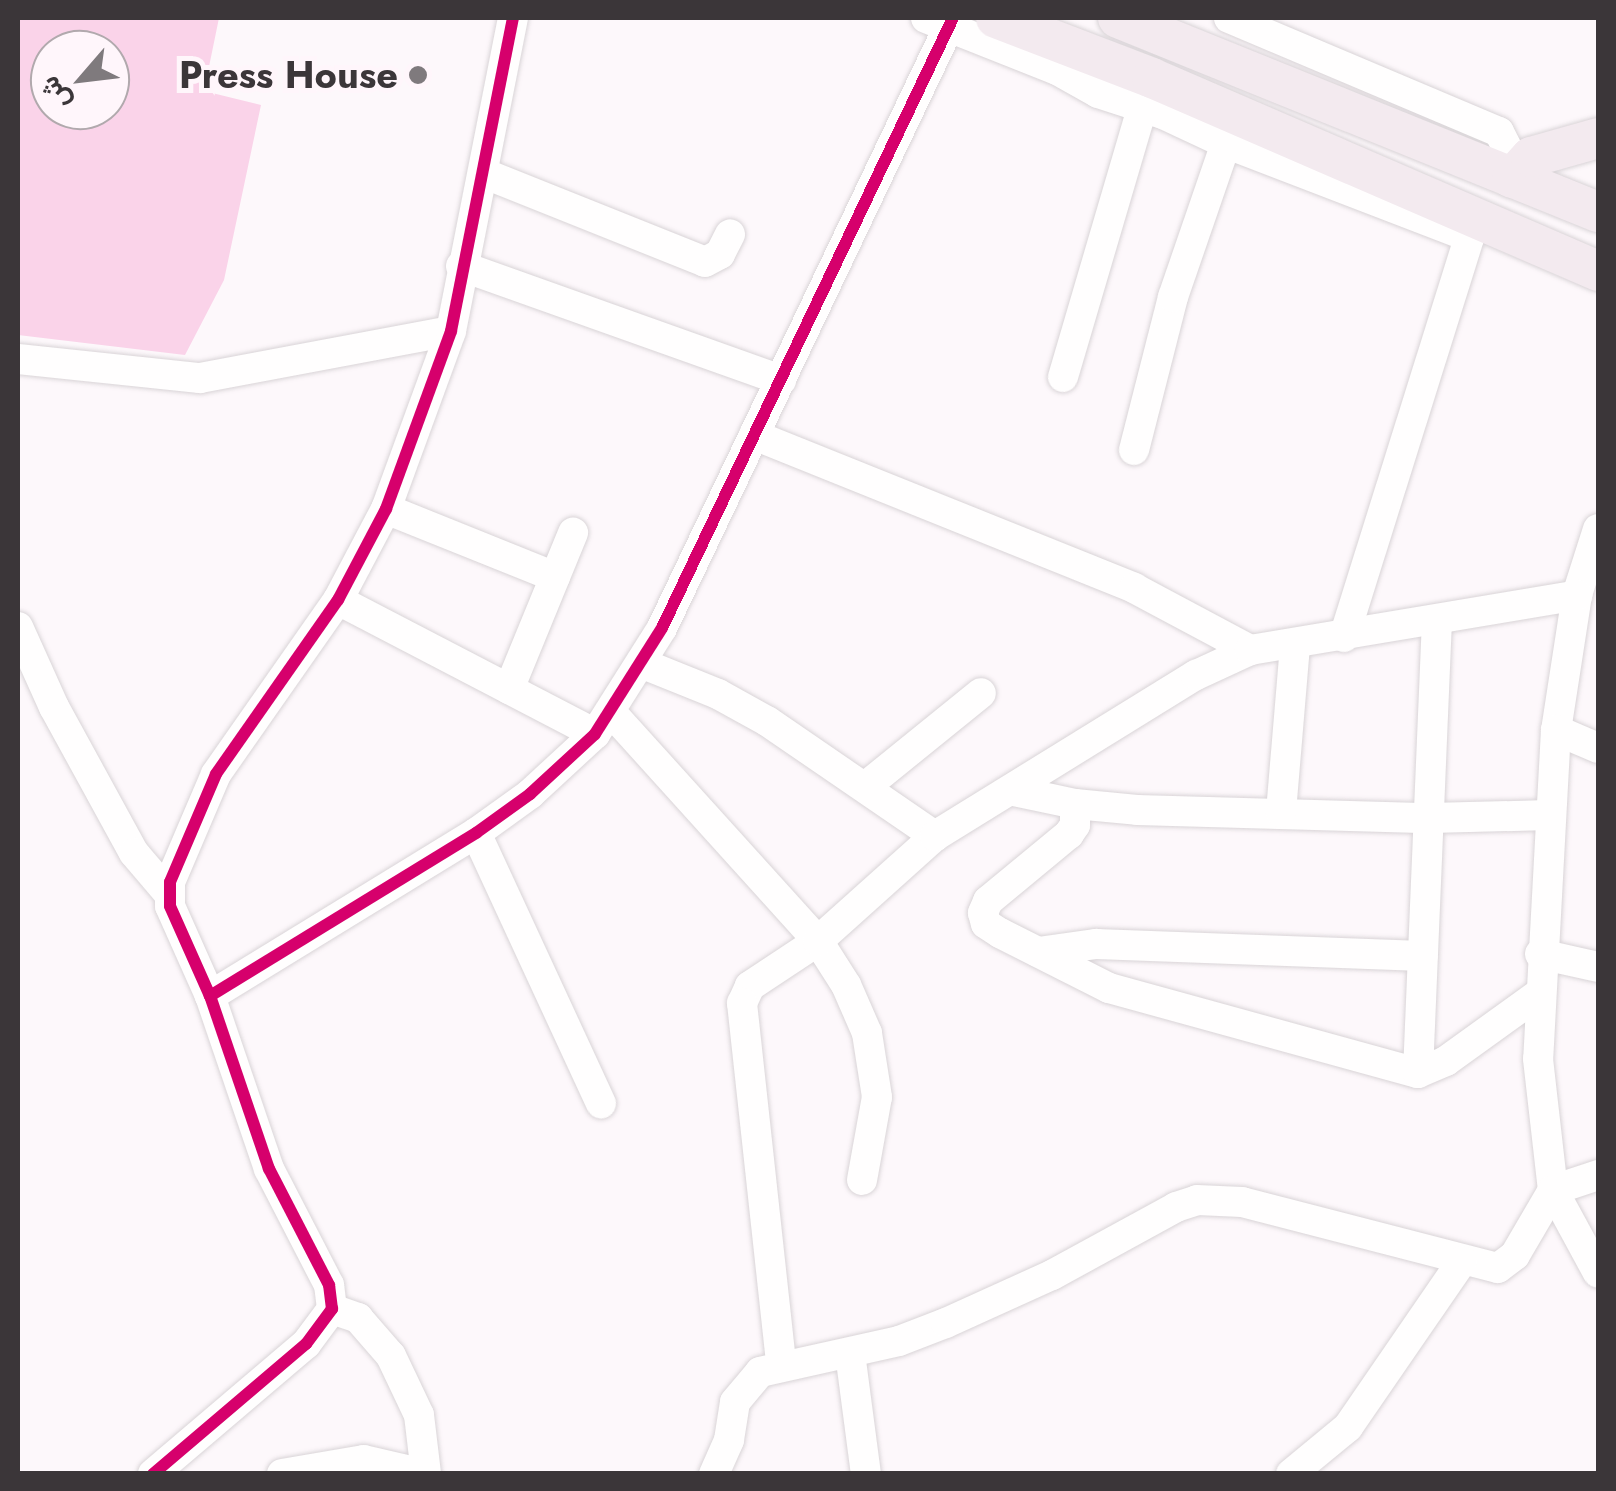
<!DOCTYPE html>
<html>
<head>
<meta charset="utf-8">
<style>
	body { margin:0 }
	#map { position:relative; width:1616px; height:1491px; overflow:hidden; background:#fdf8fb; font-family:Jost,Vazirmatn,sans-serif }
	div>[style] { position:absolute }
	.green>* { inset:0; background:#fad3e9 }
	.roads { filter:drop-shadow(0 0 2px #d9d4d7) drop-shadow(0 0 2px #d9d4d7) }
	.minor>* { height:30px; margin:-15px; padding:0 15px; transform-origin:15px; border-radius:15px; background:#fffefe }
	.major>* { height:40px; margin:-20px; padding:0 20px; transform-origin:20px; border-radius:20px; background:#f3eaef }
	.cycleway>* { height:12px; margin:-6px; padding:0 6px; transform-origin:6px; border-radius:6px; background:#d6006c }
	.dots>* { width:28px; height:28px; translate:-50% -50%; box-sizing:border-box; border:5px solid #fff6fb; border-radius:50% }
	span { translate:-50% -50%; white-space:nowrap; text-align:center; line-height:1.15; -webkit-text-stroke:10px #fff6fb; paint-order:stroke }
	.poi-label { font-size:38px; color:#3b3639; font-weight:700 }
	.right { translate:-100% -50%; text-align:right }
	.frame { position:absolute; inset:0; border:20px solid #3b3639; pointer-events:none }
	.north { position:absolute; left:30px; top:30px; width:100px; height:100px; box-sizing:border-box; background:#fff6fb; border:2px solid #b1a9ad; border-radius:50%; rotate:242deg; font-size:28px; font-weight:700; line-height:40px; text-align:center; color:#3b3639 }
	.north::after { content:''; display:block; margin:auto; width:35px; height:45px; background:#7f7a7d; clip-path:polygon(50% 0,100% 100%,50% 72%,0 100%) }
</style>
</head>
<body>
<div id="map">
	<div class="green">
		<div style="clip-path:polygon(evenodd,18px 18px,219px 18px,204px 91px,261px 105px,224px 280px,185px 355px,18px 335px,18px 18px,50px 50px,110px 50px,110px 110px,50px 110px,50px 50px)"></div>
	</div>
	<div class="roads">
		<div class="minor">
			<div style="left:926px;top:18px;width:141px;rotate:21.7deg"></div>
			<div style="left:1057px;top:70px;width:47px;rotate:29.3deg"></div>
			<div style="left:1098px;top:93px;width:68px;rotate:17.9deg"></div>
			<div style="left:1163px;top:114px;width:68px;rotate:25.1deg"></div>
			<div style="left:1225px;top:143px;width:262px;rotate:21deg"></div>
			<div style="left:1229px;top:18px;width:293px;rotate:22.9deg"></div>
			<div style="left:1499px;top:132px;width:25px;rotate:63deg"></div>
			<div style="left:1510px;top:154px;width:21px;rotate:101deg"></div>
			<div style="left:483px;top:173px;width:239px;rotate:21.8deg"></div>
			<div style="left:705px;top:262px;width:17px;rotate:-28deg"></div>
			<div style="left:720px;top:254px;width:22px;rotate:-63deg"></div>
			<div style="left:461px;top:266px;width:340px;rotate:19.6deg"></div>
			<div style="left:18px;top:359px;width:183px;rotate:6deg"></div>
			<div style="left:200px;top:378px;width:255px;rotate:-10.6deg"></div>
			<div style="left:1063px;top:377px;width:301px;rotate:-73.6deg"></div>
			<div style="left:754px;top:435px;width:410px;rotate:21.9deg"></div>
			<div style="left:1134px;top:588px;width:132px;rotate:28.1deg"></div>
			<div style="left:1134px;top:450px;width:158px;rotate:-75.7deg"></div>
			<div style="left:1173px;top:297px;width:181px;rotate:-71deg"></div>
			<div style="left:386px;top:509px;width:182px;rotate:21.9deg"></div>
			<div style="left:1598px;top:529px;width:69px;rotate:107.7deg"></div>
			<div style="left:1577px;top:595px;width:137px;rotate:98.8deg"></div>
			<div style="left:1556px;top:730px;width:329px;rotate:93.1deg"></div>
			<div style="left:1538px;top:1059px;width:132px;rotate:83.5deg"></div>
			<div style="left:1553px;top:1190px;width:94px;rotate:61.5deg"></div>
			<div style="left:338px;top:600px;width:290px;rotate:27.5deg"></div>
			<div style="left:18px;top:627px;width:88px;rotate:65.8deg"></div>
			<div style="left:54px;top:707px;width:166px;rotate:61.3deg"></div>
			<div style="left:134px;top:853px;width:54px;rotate:49.5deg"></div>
			<div style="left:1344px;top:637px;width:437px;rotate:-72.6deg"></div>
			<div style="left:641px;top:663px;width:83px;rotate:21.9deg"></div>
			<div style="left:718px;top:694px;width:56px;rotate:28.9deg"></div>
			<div style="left:767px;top:721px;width:204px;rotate:34.4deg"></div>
			<div style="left:509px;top:689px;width:169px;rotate:-67.7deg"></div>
			<div style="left:611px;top:712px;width:309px;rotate:47.9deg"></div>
			<div style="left:818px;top:941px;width:82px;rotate:146.5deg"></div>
			<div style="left:750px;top:986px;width:19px;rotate:115deg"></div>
			<div style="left:742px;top:1003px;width:363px;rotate:83.8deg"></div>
			<div style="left:1556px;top:730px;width:46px;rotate:23.2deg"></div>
			<div style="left:865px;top:787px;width:149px;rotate:-39deg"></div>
			<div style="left:1014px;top:791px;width:62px;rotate:12deg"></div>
			<div style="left:1075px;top:804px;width:62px;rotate:5.5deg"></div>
			<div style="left:1137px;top:810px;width:293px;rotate:1.6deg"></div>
			<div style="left:1430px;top:818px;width:119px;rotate:-1.4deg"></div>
			<div style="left:1075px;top:804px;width:21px;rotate:90deg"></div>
			<div style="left:1075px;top:825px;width:11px;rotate:124deg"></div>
			<div style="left:1069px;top:834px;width:105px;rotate:140.4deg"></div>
			<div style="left:988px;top:901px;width:13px;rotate:113deg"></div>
			<div style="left:983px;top:913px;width:11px;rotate:75deg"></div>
			<div style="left:986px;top:924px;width:17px;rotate:33deg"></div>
			<div style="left:1000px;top:933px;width:122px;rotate:26.8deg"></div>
			<div style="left:1109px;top:988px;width:320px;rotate:15.4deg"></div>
			<div style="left:1418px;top:1073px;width:30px;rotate:-23deg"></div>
			<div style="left:1446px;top:1061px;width:115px;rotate:-35.8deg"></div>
			<div style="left:1281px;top:812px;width:169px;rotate:-85.2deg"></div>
			<div style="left:476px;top:833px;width:298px;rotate:65.2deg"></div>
			<div style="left:1038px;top:952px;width:59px;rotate:-7.9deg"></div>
			<div style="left:1096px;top:944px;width:327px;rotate:2.1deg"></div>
			<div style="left:1540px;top:954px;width:59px;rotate:12.6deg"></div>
			<div style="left:210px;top:996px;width:312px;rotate:-31.5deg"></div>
			<div style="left:476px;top:833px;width:67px;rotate:-35.8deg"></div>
			<div style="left:530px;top:794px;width:88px;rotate:-42.7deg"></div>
			<div style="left:595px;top:734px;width:125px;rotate:-57.7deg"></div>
			<div style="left:662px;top:628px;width:676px;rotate:-64.5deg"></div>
			<div style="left:1418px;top:1073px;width:453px;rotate:-87.6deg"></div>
			<div style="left:862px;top:1180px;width:84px;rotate:-79.8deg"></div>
			<div style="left:877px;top:1097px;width:65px;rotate:-98.9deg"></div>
			<div style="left:867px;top:1033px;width:52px;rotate:-113.6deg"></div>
			<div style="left:846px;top:985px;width:52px;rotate:-122.5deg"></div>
			<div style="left:818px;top:941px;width:157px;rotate:-41.9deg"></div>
			<div style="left:935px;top:836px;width:307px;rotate:-31.7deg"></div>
			<div style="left:1196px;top:675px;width:60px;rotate:-24.8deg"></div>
			<div style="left:1250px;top:650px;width:332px;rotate:-9.5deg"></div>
			<div style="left:332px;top:1309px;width:28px;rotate:19deg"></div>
			<div style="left:358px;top:1318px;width:50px;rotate:49deg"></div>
			<div style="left:391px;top:1356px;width:65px;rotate:64.6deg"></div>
			<div style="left:419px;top:1415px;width:59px;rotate:83.2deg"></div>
			<div style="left:850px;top:1353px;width:122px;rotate:82.5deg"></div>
			<div style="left:153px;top:1474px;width:201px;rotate:-40.4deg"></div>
			<div style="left:306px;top:1344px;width:44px;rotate:-53.4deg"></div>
			<div style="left:332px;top:1309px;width:24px;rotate:-97deg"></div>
			<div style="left:329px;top:1285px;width:131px;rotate:-117.3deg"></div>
			<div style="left:269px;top:1169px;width:183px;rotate:-108.8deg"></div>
			<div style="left:210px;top:996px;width:98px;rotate:-114deg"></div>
			<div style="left:170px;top:906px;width:24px;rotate:-90deg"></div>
			<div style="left:170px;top:882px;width:117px;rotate:-66.9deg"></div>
			<div style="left:216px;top:774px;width:213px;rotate:-55deg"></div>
			<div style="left:338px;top:600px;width:103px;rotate:-62.2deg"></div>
			<div style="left:386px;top:509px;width:189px;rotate:-69.9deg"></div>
			<div style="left:451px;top:331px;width:319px;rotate:-78.8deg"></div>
			<div style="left:282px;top:1474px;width:83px;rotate:-9.7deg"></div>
			<div style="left:364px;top:1460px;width:62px;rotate:13.1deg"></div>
			<div style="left:714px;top:1474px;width:37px;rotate:-66deg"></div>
			<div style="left:729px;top:1440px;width:38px;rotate:-81deg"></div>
			<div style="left:735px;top:1402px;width:39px;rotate:-50deg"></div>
			<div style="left:760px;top:1372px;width:142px;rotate:-12.6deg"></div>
			<div style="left:899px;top:1341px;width:50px;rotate:-21deg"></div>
			<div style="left:946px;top:1323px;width:116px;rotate:-24.4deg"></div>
			<div style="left:1052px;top:1275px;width:141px;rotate:-28.7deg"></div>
			<div style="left:1176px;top:1207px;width:22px;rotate:-18deg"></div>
			<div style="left:1197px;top:1200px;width:45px;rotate:2.5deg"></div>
			<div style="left:1242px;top:1202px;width:264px;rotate:14.5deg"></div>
			<div style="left:1498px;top:1268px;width:21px;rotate:-37deg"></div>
			<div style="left:1515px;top:1255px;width:75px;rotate:-59.7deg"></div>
			<div style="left:1553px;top:1190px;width:47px;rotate:-18.4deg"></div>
			<div style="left:1291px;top:1474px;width:74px;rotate:-39.5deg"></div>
			<div style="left:1348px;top:1427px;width:201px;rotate:-55.5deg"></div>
		</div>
		<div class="major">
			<div style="left:996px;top:18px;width:167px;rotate:21deg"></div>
			<div style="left:1152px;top:78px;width:486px;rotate:23.4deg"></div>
			<div style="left:1118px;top:18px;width:518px;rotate:22.01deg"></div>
			<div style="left:1512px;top:178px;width:28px;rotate:-48deg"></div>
			<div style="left:1531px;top:157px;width:70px;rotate:-15.8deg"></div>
		</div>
	</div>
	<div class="cycleway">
		<div style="left:210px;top:996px;width:312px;rotate:-31.5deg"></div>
		<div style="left:476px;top:833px;width:67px;rotate:-35.8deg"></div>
		<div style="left:530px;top:794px;width:88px;rotate:-42.7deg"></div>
		<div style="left:595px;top:734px;width:125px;rotate:-57.7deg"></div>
		<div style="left:662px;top:628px;width:676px;rotate:-64.5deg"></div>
		<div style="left:153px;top:1474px;width:201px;rotate:-40.4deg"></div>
		<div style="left:306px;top:1344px;width:44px;rotate:-53.4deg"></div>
		<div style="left:332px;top:1309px;width:24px;rotate:-97deg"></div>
		<div style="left:329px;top:1285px;width:131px;rotate:-117.3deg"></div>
		<div style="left:269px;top:1169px;width:183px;rotate:-108.8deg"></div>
		<div style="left:210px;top:996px;width:98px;rotate:-114deg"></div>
		<div style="left:170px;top:906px;width:24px;rotate:-90deg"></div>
		<div style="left:170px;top:882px;width:117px;rotate:-66.9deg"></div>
		<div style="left:216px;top:774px;width:213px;rotate:-55deg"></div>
		<div style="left:338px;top:600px;width:103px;rotate:-62.2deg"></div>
		<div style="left:386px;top:509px;width:189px;rotate:-69.9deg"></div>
		<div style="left:451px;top:331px;width:319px;rotate:-78.8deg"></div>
	</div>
	<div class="dots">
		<div style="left:418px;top:75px;background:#7f7a7d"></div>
	</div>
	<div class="poi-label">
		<span class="right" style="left:398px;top:75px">Press House</span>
	</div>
	<div class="frame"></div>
	<div class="north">ش</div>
</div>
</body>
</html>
